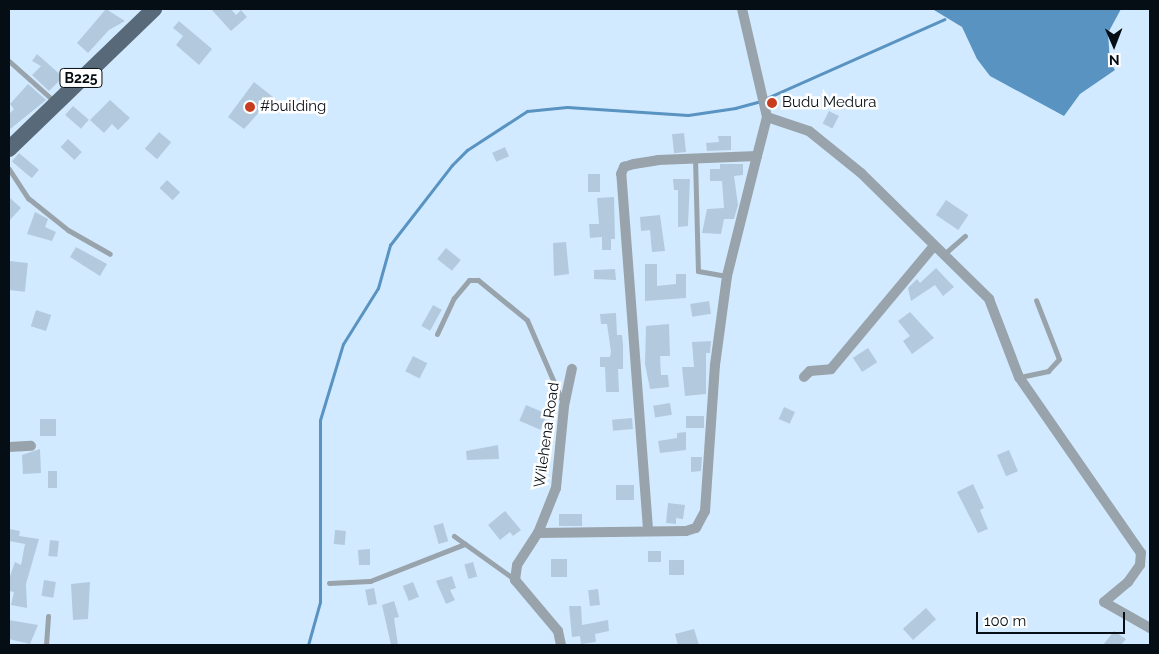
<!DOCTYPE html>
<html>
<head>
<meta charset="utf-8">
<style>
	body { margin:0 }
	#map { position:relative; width:1159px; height:654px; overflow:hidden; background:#d2eaff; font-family:Raleway,sans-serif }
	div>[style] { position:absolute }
	.water>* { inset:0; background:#5993c2 }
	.stream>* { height:3px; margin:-1.5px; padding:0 1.5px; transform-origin:1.5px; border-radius:1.5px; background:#5993c2 }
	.building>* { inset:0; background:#b3cade; transform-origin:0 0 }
	.service>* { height:5px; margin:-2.5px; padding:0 2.5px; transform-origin:2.5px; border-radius:2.5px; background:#98a3ab }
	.minor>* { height:10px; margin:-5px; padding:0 5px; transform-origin:5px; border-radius:5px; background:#98a3ab }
	.primary>* { height:16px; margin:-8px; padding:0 8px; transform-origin:8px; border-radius:8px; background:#586a79 }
	.dots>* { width:14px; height:14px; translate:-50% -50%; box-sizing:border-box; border:2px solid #fff; border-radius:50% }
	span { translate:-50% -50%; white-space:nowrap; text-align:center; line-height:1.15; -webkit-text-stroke:5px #fff; paint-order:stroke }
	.shield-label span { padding:1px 4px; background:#fff; border:1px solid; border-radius:4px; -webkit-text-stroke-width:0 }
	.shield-label { font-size:14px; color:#060e15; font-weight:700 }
	.poi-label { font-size:15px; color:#060e15 }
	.left { translate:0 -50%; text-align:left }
	.street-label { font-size:15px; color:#060e15 }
	.frame { position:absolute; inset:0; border:10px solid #060e15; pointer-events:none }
	.north { position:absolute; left:1089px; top:20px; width:50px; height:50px; -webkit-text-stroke:4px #fff; paint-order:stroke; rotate:179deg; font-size:14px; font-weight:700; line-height:20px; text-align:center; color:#060e15 }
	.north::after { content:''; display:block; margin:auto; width:18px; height:22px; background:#060e15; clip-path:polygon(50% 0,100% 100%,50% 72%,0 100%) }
	.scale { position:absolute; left:976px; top:612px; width:149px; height:22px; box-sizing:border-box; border:2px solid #060e15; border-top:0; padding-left:6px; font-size:15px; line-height:18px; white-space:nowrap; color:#060e15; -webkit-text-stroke:4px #fff; paint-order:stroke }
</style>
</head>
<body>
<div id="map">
	<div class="water">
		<div style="clip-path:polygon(1121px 9px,1108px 33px,1110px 62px,1115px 70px,1080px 94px,1064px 116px,990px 76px,977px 59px,962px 27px,934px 10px)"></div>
	</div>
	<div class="stream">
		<div style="left:308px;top:645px;width:45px;rotate:-74.4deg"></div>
		<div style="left:320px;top:602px;width:182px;rotate:-90deg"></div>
		<div style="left:320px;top:420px;width:79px;rotate:-73.2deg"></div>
		<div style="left:343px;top:344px;width:66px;rotate:-58deg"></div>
		<div style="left:378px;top:288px;width:45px;rotate:-74.4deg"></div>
		<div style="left:390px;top:245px;width:101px;rotate:-52.2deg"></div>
		<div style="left:452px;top:165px;width:21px;rotate:-45deg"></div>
		<div style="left:467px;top:150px;width:72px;rotate:-33deg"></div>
		<div style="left:527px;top:111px;width:40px;rotate:-5.7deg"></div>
		<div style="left:567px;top:107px;width:121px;rotate:3.8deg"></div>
		<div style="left:688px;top:115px;width:48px;rotate:-8.5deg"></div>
		<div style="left:735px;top:108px;width:24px;rotate:-15deg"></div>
		<div style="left:758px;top:102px;width:204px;rotate:-24deg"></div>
	</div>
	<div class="building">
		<div style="clip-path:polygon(106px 9px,125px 21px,109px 30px,88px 53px,77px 43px)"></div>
		<div style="clip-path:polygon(211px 9px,231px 9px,236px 15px,241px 10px,247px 17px,231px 31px)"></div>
		<div style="clip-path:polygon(179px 21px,212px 49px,199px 65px,176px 45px,183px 36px,173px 28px)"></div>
		<div style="clip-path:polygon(37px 54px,63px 77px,49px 91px,32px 75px,41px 66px,32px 61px)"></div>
		<div style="clip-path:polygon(254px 82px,273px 97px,244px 129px,228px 117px)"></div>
		<div style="clip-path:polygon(28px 84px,46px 100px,9px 130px,9px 114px,14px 109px,10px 104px)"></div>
		<div style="clip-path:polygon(110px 100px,130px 118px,118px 130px,112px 124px,104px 133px,90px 120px)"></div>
		<div style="left:73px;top:106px;width:21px;height:12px;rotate:41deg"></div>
		<div style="left:829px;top:111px;width:11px;height:14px;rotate:27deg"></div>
		<div style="left:159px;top:132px;width:16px;height:22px;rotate:40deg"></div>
		<div style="left:684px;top:133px;width:19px;height:12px;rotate:84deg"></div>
		<div style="clip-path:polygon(718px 136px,731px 136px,731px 150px,707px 151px,706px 143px,719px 142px)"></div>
		<div style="left:68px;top:139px;width:19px;height:11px;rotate:43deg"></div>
		<div style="left:505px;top:147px;width:10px;height:14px;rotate:66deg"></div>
		<div style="left:19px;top:153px;width:26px;height:11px;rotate:40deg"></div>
		<div style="clip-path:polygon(720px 164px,743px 164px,743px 175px,734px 176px,738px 205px,734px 219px,724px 219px,721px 234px,702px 233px,707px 209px,724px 208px,722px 181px,710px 181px,710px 169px,720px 169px)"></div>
		<div style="left:588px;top:174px;width:12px;height:18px"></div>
		<div style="clip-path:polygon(673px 179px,690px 179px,688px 226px,678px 227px,678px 190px,674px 190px)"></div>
		<div style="left:167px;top:180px;width:18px;height:11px;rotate:43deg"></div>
		<div style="clip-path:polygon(9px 197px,21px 208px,9px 221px)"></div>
		<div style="clip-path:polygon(614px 197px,615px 239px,611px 239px,611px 250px,602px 250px,602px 237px,590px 238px,589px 224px,599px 224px,597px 198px)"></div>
		<div style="left:946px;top:200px;width:27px;height:18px;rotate:34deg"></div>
		<div style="clip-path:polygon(35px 212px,48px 219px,45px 227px,56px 232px,52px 241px,27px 234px)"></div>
		<div style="clip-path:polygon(660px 215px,665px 251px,652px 252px,650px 230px,641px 231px,640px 217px)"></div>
		<div style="clip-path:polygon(566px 242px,569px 274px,554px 276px,553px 243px)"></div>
		<div style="clip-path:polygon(76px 247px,107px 264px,100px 276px,70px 257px)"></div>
		<div style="left:446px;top:248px;width:19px;height:14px;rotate:39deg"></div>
		<div style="left:10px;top:261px;width:18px;height:29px;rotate:6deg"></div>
		<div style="clip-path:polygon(645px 264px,657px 264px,657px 286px,676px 284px,676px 274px,686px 274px,686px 298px,645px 301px)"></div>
		<div style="clip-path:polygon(936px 268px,954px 287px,943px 296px,935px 285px,911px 301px,908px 288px,917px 279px,920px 283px)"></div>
		<div style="clip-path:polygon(615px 269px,616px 280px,594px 279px,594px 270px)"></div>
		<div style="left:709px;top:301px;width:13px;height:19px;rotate:81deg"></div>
		<div style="left:433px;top:305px;width:10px;height:24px;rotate:29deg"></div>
		<div style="left:36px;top:310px;width:16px;height:17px;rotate:18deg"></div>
		<div style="clip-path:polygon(910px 312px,934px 338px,912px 354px,903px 341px,910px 336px,898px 321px)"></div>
		<div style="clip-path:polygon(616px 313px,617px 335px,622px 335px,623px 345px,623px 369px,618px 369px,619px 392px,606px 392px,605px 367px,600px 367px,600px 357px,610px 357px,611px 352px,607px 324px,601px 324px,600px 314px)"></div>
		<div style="clip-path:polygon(669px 324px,670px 356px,660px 356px,661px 375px,668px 375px,669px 387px,650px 389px,645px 364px,646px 326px)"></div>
		<div style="clip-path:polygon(711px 341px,710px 353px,706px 353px,706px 394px,685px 396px,682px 367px,694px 367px,692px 342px)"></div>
		<div style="left:868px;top:348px;width:17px;height:18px;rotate:57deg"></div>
		<div style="left:413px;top:356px;width:16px;height:17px;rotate:27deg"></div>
		<div style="left:670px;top:403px;width:12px;height:17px;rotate:81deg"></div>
		<div style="left:526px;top:405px;width:23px;height:17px;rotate:23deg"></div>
		<div style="left:784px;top:407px;width:12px;height:13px;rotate:24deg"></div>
		<div style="left:704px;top:416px;width:12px;height:18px;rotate:90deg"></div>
		<div style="left:632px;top:418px;width:11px;height:20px;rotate:85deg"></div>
		<div style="left:40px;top:419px;width:16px;height:17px"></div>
		<div style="clip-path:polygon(686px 432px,686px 450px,660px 453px,658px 441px,677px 438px,677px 433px)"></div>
		<div style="clip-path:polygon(498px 445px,499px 459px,467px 460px,466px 451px)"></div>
		<div style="clip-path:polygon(40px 449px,41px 473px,23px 474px,22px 455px)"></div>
		<div style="left:1009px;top:450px;width:23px;height:13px;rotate:67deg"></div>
		<div style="clip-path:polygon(691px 457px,702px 457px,701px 471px,691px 472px)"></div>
		<div style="left:48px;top:471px;width:9px;height:17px"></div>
		<div style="clip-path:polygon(973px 484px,984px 508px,980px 510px,988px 529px,978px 533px,957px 492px)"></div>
		<div style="left:616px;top:485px;width:18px;height:15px"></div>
		<div style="clip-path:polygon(668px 503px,685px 505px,683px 519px,676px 518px,676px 524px,666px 523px)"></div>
		<div style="clip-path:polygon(505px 511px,521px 530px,513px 536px,510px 532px,500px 540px,488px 525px)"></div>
		<div style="left:559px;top:514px;width:23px;height:12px"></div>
		<div style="left:443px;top:523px;width:19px;height:10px;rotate:74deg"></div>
		<div style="clip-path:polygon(9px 529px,20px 531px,19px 536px,39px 539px,26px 584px,27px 608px,11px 605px,14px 592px,9px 591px,9px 579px,15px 562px,21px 565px,25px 544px,9px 541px)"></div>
		<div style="left:335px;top:530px;width:11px;height:14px;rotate:5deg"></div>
		<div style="left:50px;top:540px;width:9px;height:16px;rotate:6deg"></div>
		<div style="clip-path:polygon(370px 549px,370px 565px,359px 565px,358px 550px)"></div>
		<div style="left:661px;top:551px;width:11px;height:13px;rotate:90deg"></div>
		<div style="left:551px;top:559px;width:16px;height:18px"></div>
		<div style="left:669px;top:560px;width:15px;height:15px"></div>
		<div style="left:473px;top:562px;width:15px;height:9px;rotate:74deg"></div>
		<div style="clip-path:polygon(452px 576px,456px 588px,450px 590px,455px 600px,446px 604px,436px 581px)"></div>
		<div style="left:44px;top:580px;width:12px;height:16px;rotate:9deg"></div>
		<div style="clip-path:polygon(90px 582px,88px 619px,73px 620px,71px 584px)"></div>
		<div style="left:413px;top:582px;width:16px;height:11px;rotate:68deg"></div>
		<div style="left:374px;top:588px;width:16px;height:9px;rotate:79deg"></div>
		<div style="left:598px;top:589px;width:16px;height:10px;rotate:83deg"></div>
		<div style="clip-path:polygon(394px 601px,399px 617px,394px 618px,398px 645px,391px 645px,382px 605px)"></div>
		<div style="clip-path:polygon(569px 606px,581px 606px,582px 625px,608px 620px,609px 631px,595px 634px,596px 642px,581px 644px,580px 636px,572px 637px)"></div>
		<div style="left:926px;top:608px;width:15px;height:31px;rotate:48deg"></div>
		<div style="clip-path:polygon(9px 620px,38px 625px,30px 644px,9px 639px)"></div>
		<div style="clip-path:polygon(694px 629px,699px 645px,678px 645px,675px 634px)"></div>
		<div style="clip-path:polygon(1114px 631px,1126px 639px,1121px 645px,1103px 645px)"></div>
	</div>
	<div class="service">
		<div style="left:9px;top:61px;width:62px;rotate:41.7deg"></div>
		<div style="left:695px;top:158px;width:113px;rotate:88.5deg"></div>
		<div style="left:698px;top:271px;width:29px;rotate:10deg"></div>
		<div style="left:9px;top:169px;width:35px;rotate:57deg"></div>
		<div style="left:28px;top:198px;width:51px;rotate:38.7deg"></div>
		<div style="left:68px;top:230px;width:48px;rotate:29.7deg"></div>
		<div style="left:943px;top:255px;width:29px;rotate:-41deg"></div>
		<div style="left:437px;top:334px;width:40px;rotate:-65deg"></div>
		<div style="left:454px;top:298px;width:23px;rotate:-50deg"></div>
		<div style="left:469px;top:280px;width:9px"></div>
		<div style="left:478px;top:280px;width:63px;rotate:39.2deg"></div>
		<div style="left:527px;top:320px;width:90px;rotate:66.6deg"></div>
		<div style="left:1020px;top:377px;width:29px;rotate:-12deg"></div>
		<div style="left:1048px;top:371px;width:16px;rotate:-47deg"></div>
		<div style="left:1059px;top:359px;width:63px;rotate:-111.3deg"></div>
		<div style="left:454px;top:536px;width:74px;rotate:35.6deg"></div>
		<div style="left:329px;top:583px;width:41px;rotate:-2.8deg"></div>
		<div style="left:370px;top:581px;width:102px;rotate:-21.3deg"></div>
		<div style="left:46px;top:645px;width:29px;rotate:-86deg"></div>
	</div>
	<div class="minor">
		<div style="left:767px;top:117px;width:44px;rotate:18.4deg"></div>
		<div style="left:809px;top:131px;width:67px;rotate:38.9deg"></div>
		<div style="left:861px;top:173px;width:180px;rotate:44.5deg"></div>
		<div style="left:989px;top:299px;width:84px;rotate:69deg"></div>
		<div style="left:1019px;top:377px;width:214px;rotate:55.3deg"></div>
		<div style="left:1141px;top:553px;width:12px;rotate:95deg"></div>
		<div style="left:1140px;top:565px;width:21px;rotate:125deg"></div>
		<div style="left:1128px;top:582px;width:31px;rotate:140deg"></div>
		<div style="left:1104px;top:602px;width:53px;rotate:29.5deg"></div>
		<div style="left:804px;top:377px;width:8px;rotate:-45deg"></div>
		<div style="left:810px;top:371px;width:21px;rotate:-5deg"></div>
		<div style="left:831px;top:369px;width:159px;rotate:-50.1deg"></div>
		<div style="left:9px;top:447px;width:22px;rotate:-3deg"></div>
		<div style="left:648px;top:529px;width:356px;rotate:-94.3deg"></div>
		<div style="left:621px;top:174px;width:8px;rotate:-67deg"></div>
		<div style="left:624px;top:167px;width:10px;rotate:-17deg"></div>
		<div style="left:634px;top:164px;width:24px;rotate:-9deg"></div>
		<div style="left:658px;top:160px;width:99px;rotate:-2.3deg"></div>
		<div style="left:757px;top:156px;width:40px;rotate:-75.6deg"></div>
		<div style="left:767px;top:117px;width:111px;rotate:-103deg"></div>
		<div style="left:538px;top:533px;width:48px;rotate:-68.2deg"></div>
		<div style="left:556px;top:488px;width:82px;rotate:-84.4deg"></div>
		<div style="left:564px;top:406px;width:38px;rotate:-78deg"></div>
		<div style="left:561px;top:645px;width:14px;rotate:-102deg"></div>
		<div style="left:558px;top:631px;width:67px;rotate:-130.1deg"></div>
		<div style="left:515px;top:580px;width:15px;rotate:-82deg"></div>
		<div style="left:517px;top:565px;width:38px;rotate:-57deg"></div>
		<div style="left:538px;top:533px;width:148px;rotate:-0.8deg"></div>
		<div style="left:686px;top:531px;width:10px;rotate:-17deg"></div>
		<div style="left:696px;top:528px;width:19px;rotate:-62deg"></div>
		<div style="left:705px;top:511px;width:146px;rotate:-86.1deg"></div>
		<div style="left:715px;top:365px;width:90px;rotate:-82.3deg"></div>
		<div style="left:727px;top:276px;width:124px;rotate:-76deg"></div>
	</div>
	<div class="primary">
		<div style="left:9px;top:149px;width:202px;rotate:-44deg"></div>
	</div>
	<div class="dots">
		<div style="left:772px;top:103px;background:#c73d1e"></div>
		<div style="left:250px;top:107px;background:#c73d1e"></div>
	</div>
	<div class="shield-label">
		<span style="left:81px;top:78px">B225</span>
	</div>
	<div class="poi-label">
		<span class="left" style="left:782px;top:103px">Budu Medura</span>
		<span class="left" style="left:260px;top:107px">#building</span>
	</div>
	<div class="street-label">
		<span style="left:547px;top:435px;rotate:-82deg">Wilehena Road</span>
	</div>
	<div class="frame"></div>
	<div class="north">N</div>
	<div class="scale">100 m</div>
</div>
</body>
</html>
